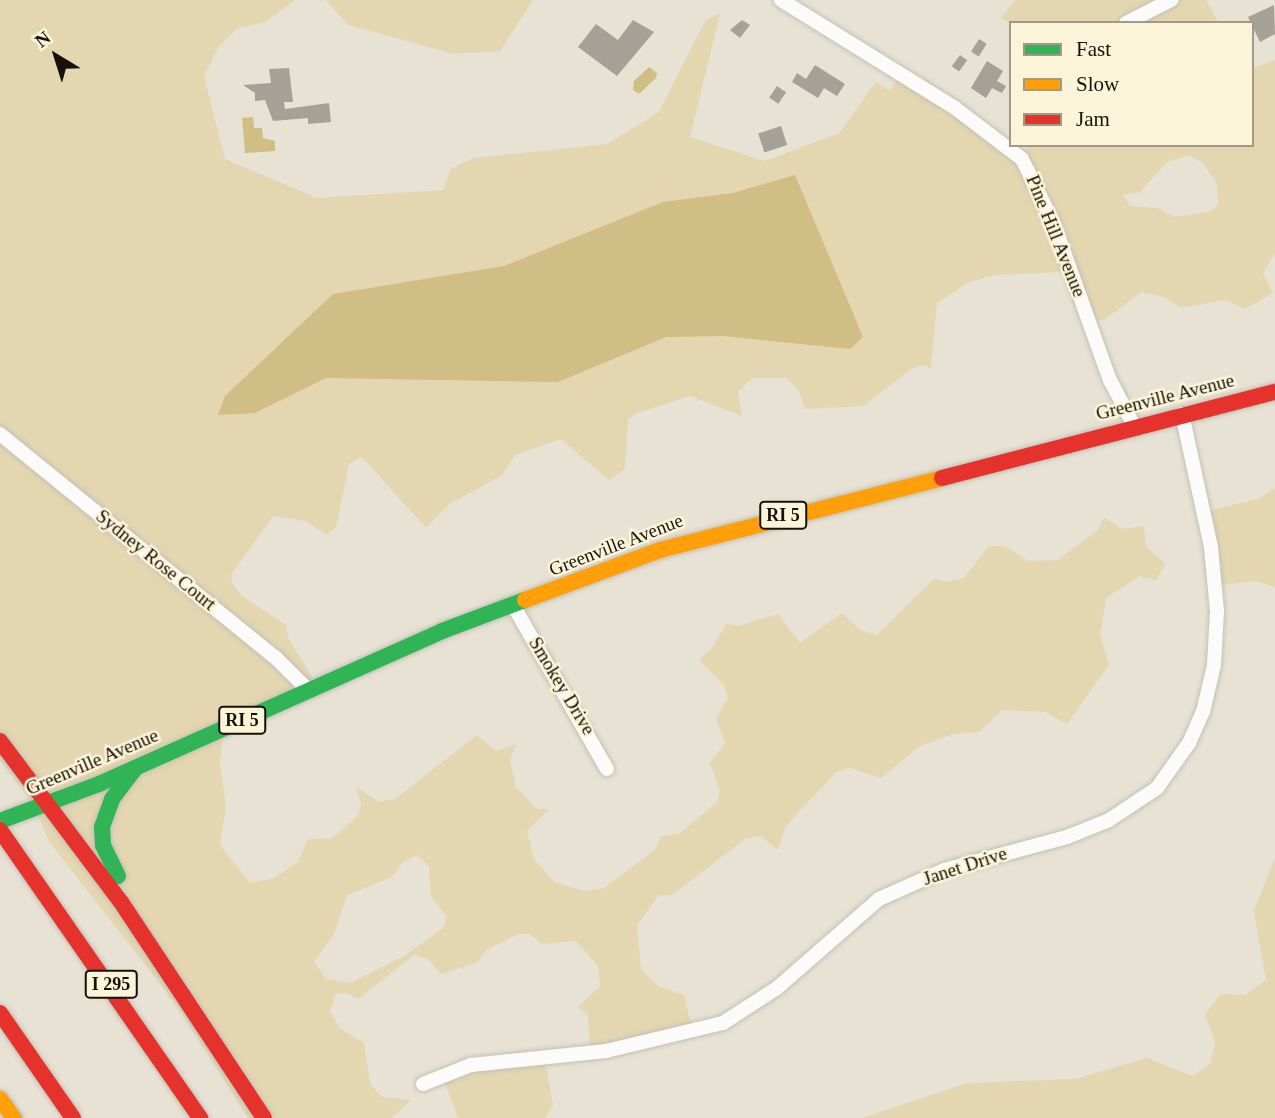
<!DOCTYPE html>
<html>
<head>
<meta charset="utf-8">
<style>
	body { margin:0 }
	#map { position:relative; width:1275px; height:1118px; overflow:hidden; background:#e7e2d4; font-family:"Times New Roman",serif }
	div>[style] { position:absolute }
	.green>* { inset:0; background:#e3d6b1 }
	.water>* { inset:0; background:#d0be84 }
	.building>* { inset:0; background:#a5a196; transform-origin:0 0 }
	.roads { filter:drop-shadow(0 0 2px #c4c0b5) drop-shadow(0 0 2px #c4c0b5) }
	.street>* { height:14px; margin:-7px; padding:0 7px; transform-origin:7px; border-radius:7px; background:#fbfbf9 }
	.fast>* { height:16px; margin:-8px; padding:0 8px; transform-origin:8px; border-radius:8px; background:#30b455 }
	.slow>* { height:16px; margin:-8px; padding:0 8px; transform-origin:8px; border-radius:8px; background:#ff9f0a }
	.jam>* { height:16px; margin:-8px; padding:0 8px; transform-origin:8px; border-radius:8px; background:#e5322d }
	span { translate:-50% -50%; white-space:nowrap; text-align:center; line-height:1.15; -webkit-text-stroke:5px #fcf4d9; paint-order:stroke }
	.shield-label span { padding:2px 5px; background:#fcf4d9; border:2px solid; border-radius:5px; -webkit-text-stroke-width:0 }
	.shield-label { font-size:18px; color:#161209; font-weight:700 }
	.street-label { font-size:19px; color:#161209 }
	.legend { position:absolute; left:1009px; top:21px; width:245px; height:126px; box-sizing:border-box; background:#fcf4d9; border:2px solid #a09a86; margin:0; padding:9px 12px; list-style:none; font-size:21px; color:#161209 }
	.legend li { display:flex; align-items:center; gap:14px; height:35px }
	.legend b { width:35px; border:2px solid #a09a86 }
	.north { position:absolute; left:21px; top:21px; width:70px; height:70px; -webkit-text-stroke:5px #fcf4d9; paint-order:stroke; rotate:322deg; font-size:19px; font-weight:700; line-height:28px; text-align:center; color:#161209 }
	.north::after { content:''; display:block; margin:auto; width:24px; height:32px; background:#161209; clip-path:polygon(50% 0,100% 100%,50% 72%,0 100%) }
</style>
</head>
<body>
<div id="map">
	<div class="green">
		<div style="clip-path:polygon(evenodd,0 0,295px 0,267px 21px,237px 29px,219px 46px,204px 76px,225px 159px,317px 198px,443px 190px,451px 169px,474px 158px,607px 144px,659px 112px,705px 21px,720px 13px,690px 137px,765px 161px,839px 133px,876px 82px,890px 91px,897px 80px,1020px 151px,1026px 152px,1028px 145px,1252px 145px,1252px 69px,1275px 60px,1275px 253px,1263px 273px,1273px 293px,1245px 309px,1226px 300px,1181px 308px,1164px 297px,1141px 292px,1106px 319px,1090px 322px,1069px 276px,1060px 272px,995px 275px,969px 282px,937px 303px,931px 368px,921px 365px,910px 370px,863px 406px,805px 409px,799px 391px,786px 378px,752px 378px,738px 392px,742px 416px,690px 396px,635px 414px,628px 420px,625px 469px,609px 480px,561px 439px,515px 455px,502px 475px,448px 505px,426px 528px,362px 457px,349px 464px,336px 527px,326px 535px,306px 521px,273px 516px,231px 575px,232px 583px,242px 596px,286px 625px,288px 638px,323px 694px,223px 737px,220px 762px,226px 806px,220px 845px,250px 883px,274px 878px,298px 862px,308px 839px,332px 838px,358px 816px,361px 804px,356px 787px,380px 802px,395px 799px,477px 735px,496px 751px,516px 744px,510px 761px,516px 787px,537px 809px,549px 809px,527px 831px,534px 859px,554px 882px,585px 891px,604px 888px,655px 850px,661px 836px,679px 834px,717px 802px,720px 790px,710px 763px,725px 743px,716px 719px,728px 698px,724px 685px,699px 660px,713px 647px,726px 624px,738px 626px,778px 614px,800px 643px,842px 613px,860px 630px,877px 635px,935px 578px,944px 582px,964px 578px,989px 546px,1004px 546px,1029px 561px,1058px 560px,1098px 530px,1104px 517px,1122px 529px,1144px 526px,1146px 546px,1165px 564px,1156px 580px,1140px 576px,1106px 598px,1100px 635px,1109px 665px,1067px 724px,1045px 712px,1002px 710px,979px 732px,953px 734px,920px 746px,881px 778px,850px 768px,836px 772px,785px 827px,778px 850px,760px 836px,745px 839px,672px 895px,659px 895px,637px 925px,641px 969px,658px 986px,684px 995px,694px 1037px,637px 1051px,590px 1054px,588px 1015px,578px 1007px,600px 986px,598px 966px,576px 941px,542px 944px,530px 934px,518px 934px,486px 950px,478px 962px,442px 974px,428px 959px,414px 955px,358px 999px,347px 993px,336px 994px,330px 1011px,340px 1028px,364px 1043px,370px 1084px,382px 1097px,411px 1100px,392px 1118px,248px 1118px,178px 1007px,48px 840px,32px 801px,0 760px,0 0,1188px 155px,1202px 162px,1217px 184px,1218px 205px,1208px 212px,1175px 217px,1158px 208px,1130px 206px,1123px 195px,1140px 192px,1167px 162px,1188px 155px,0 0,417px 855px,429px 866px,431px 896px,447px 917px,443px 928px,406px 955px,350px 983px,326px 979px,314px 961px,334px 934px,347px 895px,392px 877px,402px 863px,417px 855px)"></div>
		<div style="clip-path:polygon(326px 0,533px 0,500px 51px,454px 54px,348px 25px)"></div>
		<div style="clip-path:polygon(1016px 0,1206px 0,1219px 23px,1011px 24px,1001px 18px)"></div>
		<div style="clip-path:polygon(1275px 488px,1275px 587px,1255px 581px,1220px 585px,1207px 511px,1258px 499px)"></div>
		<div style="clip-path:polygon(1275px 857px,1275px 1118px,862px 1118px,967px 1083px,1075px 1079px,1147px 1058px,1192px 1076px,1211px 1063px,1215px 1041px,1205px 1014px,1221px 994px,1245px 995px,1266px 980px,1254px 911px)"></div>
		<div style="clip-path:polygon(545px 1062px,553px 1105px,545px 1118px,458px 1118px,445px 1083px,485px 1069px)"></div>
	</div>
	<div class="water">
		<div style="clip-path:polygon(649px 67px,657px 73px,656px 78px,639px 94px,633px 90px,634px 81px)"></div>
		<div style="clip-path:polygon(253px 117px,254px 128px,262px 128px,263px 138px,275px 141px,275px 151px,245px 153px,242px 118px)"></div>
		<div style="clip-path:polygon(795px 175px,863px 337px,850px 349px,723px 336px,666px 337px,558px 382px,326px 378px,255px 413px,218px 415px,225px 396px,333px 294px,504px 266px,663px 202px,733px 193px)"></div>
	</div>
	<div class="building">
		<div style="clip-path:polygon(1274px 5px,1275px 34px,1260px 42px,1248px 17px)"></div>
		<div style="clip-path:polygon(633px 20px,654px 32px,617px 76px,578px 47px,596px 24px,618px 40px)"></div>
		<div style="clip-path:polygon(742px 20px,750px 25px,740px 38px,730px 30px)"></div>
		<div style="left:979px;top:39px;width:9px;height:15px;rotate:32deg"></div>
		<div style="left:960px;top:55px;width:9px;height:14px;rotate:36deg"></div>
		<div style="clip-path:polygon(987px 61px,1003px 71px,997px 81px,1006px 86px,1002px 93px,992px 88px,986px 98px,971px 88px)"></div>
		<div style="clip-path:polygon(815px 65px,845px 84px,837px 96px,824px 88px,818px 98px,792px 82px,797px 73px,806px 79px)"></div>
		<div style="clip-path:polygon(289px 68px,293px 102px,284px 102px,285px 109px,329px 103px,331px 122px,308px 124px,308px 118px,273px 121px,265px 100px,255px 101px,255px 93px,243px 85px,271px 83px,269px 69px)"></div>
		<div style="left:777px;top:86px;width:11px;height:14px;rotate:34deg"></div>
		<div style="left:781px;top:126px;width:20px;height:24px;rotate:72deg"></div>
	</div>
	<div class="roads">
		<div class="street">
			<div style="left:781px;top:0;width:205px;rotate:31.8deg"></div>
			<div style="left:955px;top:108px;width:84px;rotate:37.3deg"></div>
			<div style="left:1022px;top:159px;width:72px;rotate:63.8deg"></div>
			<div style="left:1054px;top:224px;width:166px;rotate:70.3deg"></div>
			<div style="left:1110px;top:380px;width:52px;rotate:62.4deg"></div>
			<div style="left:1126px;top:23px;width:51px;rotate:-27.1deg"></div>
			<div style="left:0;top:434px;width:355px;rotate:39.1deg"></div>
			<div style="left:276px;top:658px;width:45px;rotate:45deg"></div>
			<div style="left:513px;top:605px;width:189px;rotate:60.2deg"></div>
			<div style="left:423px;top:1084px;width:52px;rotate:-21.6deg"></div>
			<div style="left:471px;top:1065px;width:136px;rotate:-5.9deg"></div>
			<div style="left:606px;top:1051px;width:120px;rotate:-13.5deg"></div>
			<div style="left:723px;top:1023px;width:64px;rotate:-32.9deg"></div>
			<div style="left:777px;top:988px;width:135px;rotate:-41.1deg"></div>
			<div style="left:879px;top:899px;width:71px;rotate:-24deg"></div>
			<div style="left:944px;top:870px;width:127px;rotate:-15deg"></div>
			<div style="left:1067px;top:837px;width:45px;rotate:-22deg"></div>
			<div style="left:1109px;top:820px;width:58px;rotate:-33.7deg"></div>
			<div style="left:1157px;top:788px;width:55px;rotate:-54.6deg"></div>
			<div style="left:1189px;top:743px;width:34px;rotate:-66deg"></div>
			<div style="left:1203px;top:712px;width:48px;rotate:-76.8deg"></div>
			<div style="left:1214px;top:665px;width:54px;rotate:-86.8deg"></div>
			<div style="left:1217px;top:611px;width:64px;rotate:-95.4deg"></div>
			<div style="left:1211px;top:547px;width:136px;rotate:-102.3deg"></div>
		</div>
		<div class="fast">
			<div style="left:0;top:821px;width:106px;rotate:-20.5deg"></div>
			<div style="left:99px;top:784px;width:376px;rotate:-24deg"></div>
			<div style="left:442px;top:631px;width:89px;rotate:-20.5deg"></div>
			<div style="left:118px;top:876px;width:34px;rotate:-116deg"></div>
			<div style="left:103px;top:845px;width:18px;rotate:-93deg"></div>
			<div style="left:102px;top:827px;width:30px;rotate:-70deg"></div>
			<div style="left:112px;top:799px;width:39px;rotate:-53deg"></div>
		</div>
		<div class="slow">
			<div style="left:525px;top:600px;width:144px;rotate:-20.3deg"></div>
			<div style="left:660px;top:550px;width:291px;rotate:-14.3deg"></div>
			<div style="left:0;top:1099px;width:24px;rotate:54deg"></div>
		</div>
		<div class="jam">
			<div style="left:942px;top:478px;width:344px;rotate:-14.5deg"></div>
			<div style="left:0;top:741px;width:201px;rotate:53.1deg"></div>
			<div style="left:121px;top:902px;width:259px;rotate:56.5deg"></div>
			<div style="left:0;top:830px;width:351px;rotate:55.2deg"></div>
			<div style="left:0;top:1013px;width:128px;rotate:55.2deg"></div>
		</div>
	</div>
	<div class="shield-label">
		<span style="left:783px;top:515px">RI 5</span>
		<span style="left:242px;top:720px">RI 5</span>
		<span style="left:111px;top:984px">I 295</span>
	</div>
	<div class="street-label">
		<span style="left:1056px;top:236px;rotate:68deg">Pine Hill Avenue</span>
		<span style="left:1165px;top:397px;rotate:-14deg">Greenville Avenue</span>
		<span style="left:616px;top:545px;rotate:-21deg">Greenville Avenue</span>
		<span style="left:156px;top:560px;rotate:39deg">Sydney Rose Court</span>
		<span style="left:562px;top:686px;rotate:59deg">Smokey Drive</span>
		<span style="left:92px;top:762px;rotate:-23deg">Greenville Avenue</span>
		<span style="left:965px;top:866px;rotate:-18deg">Janet Drive</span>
	</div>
	<ul class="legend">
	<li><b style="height:9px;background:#30b455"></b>Fast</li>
	<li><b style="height:9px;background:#ff9f0a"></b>Slow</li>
	<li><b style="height:9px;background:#e5322d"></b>Jam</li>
	</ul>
	<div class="north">N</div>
</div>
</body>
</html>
